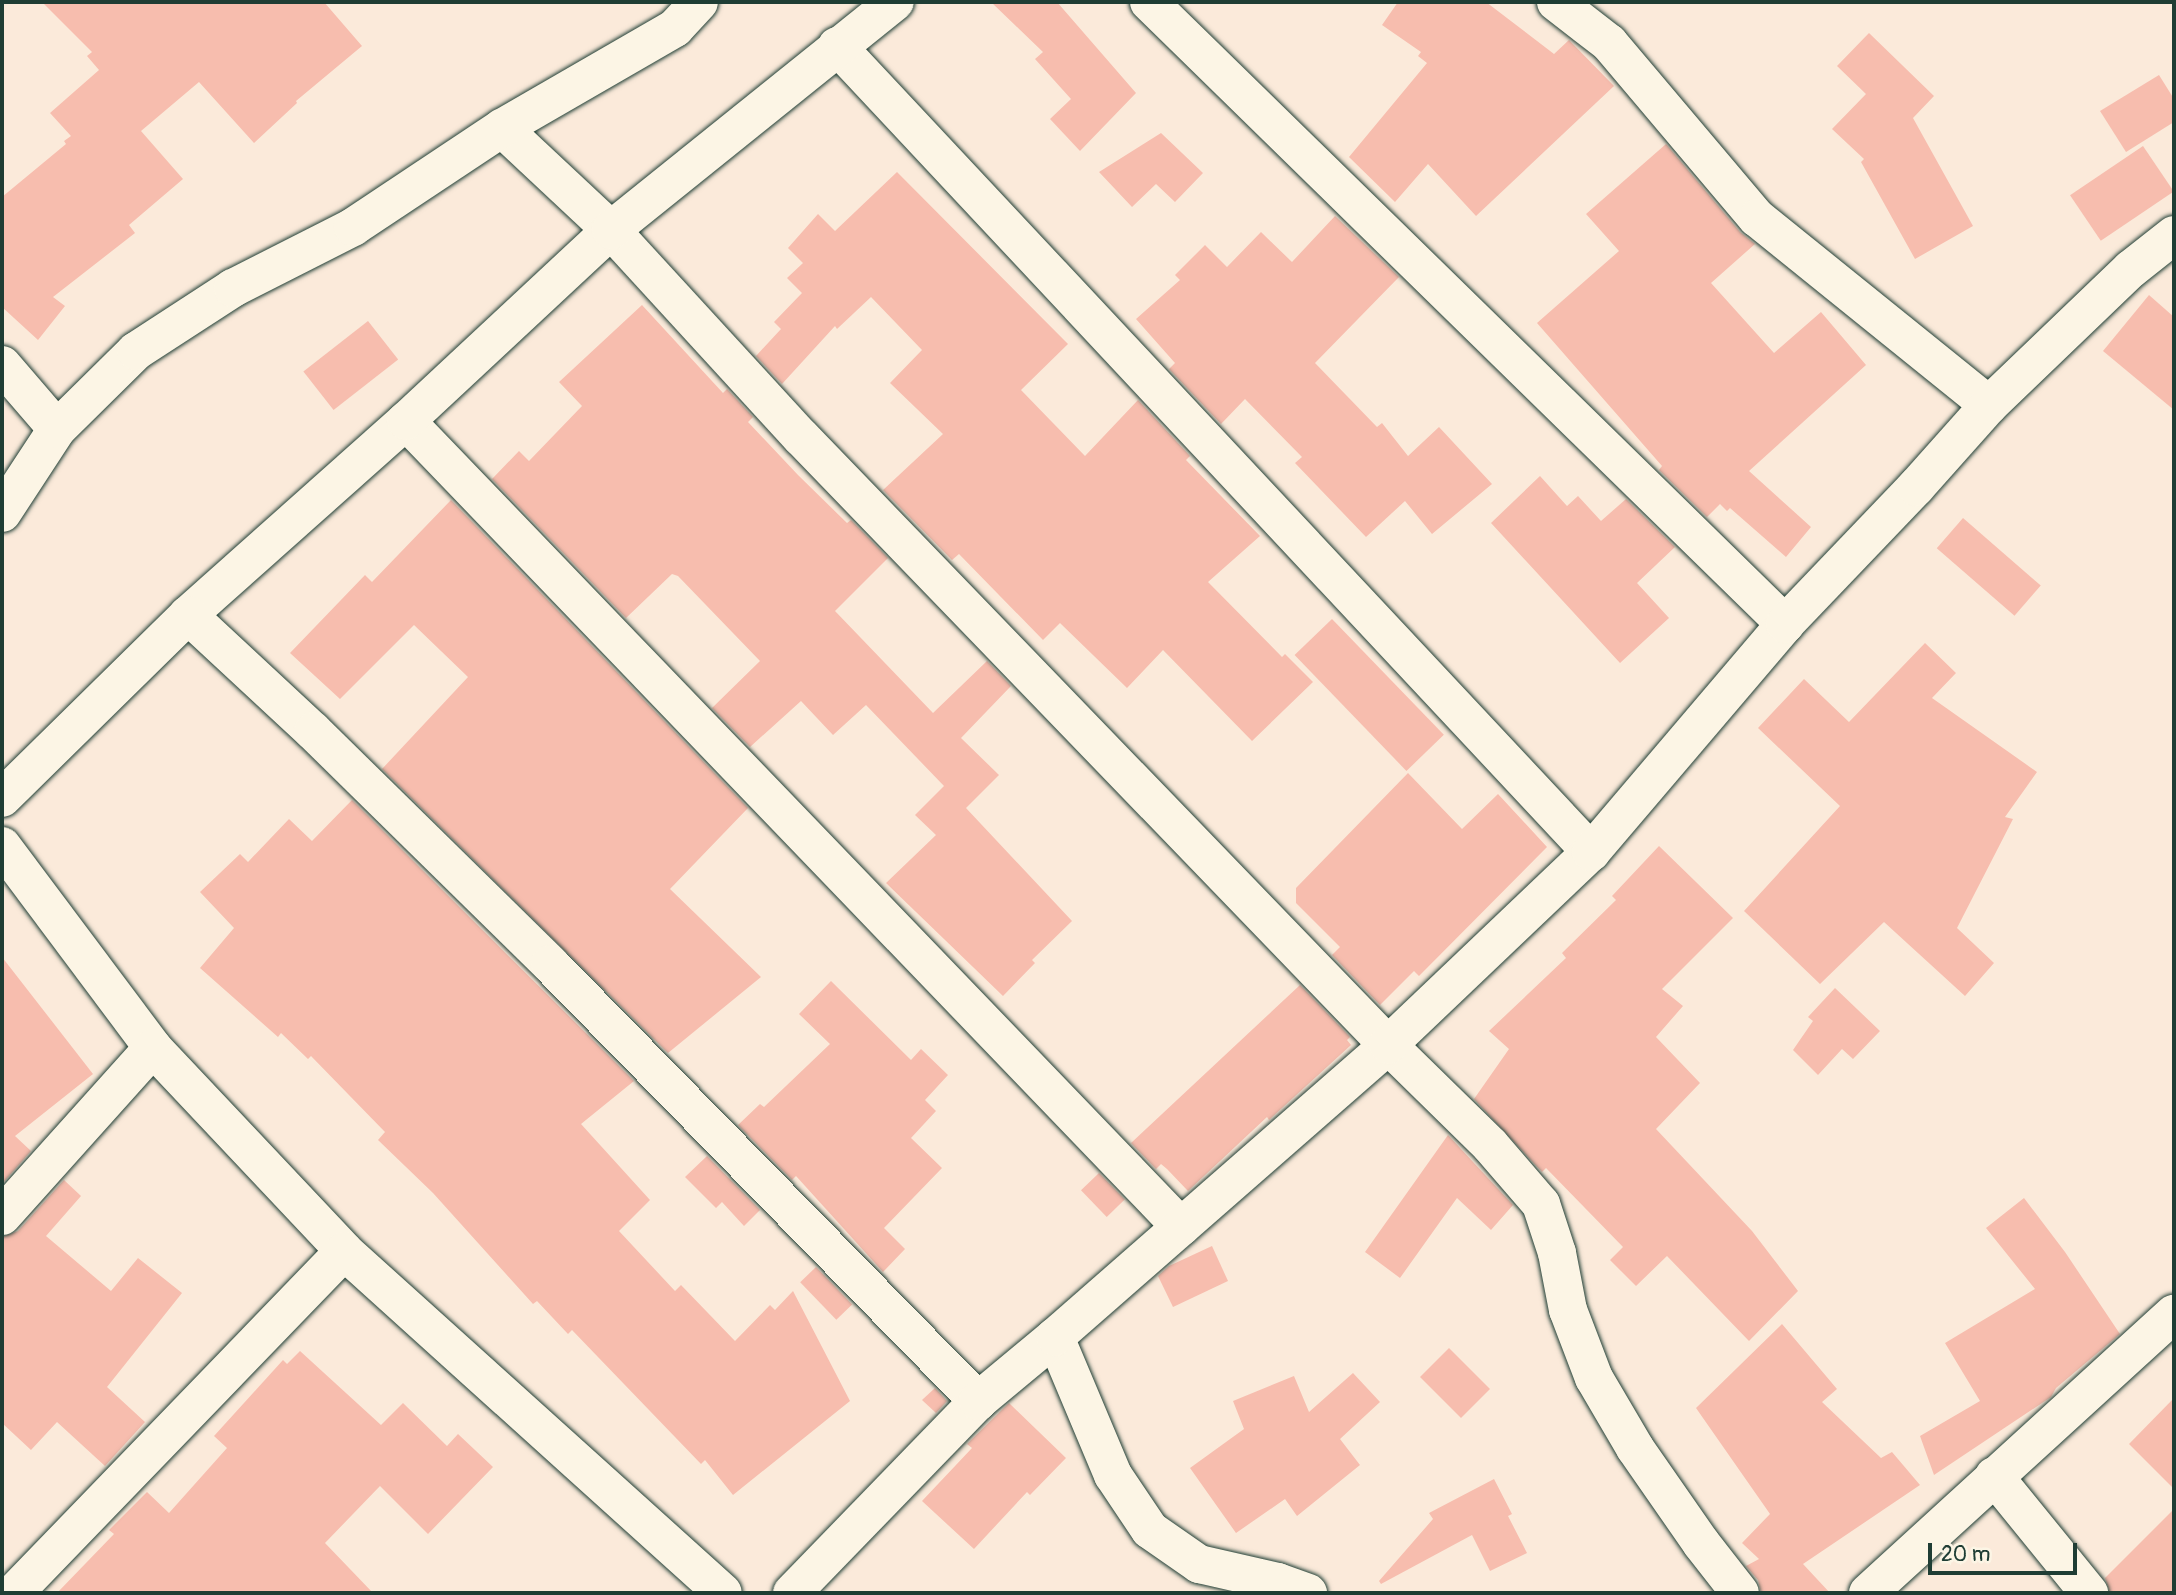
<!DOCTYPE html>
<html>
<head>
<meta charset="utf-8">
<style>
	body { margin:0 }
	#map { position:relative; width:2176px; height:1595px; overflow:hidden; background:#fbeada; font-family:Pangolin,sans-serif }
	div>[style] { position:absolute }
	.building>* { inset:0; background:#f7bdae; transform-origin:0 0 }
	.roads { filter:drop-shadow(0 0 2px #1f3d34) drop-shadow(0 0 2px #1f3d34) }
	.minor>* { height:38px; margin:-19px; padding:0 19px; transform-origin:19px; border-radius:19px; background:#fcf5e5 }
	span { translate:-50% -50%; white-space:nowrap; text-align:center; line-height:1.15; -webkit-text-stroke:5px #fcf5e5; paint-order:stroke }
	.frame { position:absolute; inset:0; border:4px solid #1f3d34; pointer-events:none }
	.scale { position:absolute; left:1928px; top:1543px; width:149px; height:32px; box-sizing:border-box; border:4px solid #1f3d34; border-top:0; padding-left:9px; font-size:21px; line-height:24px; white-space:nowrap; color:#1f3d34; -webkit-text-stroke:5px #fcf5e5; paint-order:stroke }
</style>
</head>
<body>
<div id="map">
	<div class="building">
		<div style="clip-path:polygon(42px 2px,324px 2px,362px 46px,296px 101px,297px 103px,254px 143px,199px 82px,141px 131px,183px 179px,129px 225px,135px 233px,53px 297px,65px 306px,38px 340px,2px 307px,2px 197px,66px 144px,64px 141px,71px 136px,50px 113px,99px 70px,87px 56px,92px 52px)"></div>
		<div style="clip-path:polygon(991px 2px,1057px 2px,1136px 93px,1080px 151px,1050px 119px,1071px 99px,1035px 59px,1043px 52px)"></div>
		<div style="clip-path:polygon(1398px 2px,1486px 2px,1554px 54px,1569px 40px,1614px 86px,1476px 216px,1428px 164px,1395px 202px,1349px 157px,1427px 63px,1418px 56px,1421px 52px,1382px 25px)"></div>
		<div style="clip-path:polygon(1869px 33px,1934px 96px,1913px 118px,1973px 226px,1915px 259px,1861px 162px,1864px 159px,1832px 129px,1866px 94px,1837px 66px)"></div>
		<div style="clip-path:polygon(2159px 75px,2174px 99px,2174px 122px,2126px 152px,2100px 111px)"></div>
		<div style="clip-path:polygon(1161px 133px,1203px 173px,1175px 202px,1156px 184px,1132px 207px,1099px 172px)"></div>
		<div style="clip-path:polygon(1666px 144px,1740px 232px,1755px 244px,1711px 283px,1774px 353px,1821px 312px,1866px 365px,1749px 471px,1811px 527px,1786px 557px,1730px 508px,1727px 511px,1720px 504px,1707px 517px,1659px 470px,1662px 466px,1537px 323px,1619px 251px,1586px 214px)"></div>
		<div style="left:2143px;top:146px;width:55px;height:88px;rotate:56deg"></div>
		<div style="clip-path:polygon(897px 172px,1068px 344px,1021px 390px,1085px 456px,1138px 400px,1190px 456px,1186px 460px,1260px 536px,1208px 582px,1282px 657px,1285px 654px,1313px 682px,1252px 741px,1163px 650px,1127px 688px,1060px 623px,1043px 640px,959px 554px,952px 560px,883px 490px,943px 434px,890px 383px,922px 350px,871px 297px,837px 329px,835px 326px,782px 384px,756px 356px,781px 329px,774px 322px,802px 293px,787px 278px,803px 263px,788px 248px,818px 214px,835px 231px)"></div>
		<div style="clip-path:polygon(1335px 216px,1399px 277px,1315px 363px,1377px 427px,1382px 423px,1408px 456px,1439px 427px,1492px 484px,1432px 534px,1405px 501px,1366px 537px,1295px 463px,1302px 457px,1245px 399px,1221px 424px,1169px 369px,1175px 363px,1136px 319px,1180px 280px,1175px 275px,1205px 245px,1227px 267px,1261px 232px,1292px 262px)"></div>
		<div style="clip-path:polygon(2149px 295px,2174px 317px,2174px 410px,2103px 351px)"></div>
		<div style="clip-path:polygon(642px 305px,723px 393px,727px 389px,753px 417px,748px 422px,798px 475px,847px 523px,851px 520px,888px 558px,835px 611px,933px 713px,987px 661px,1011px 686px,961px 738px,999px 775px,966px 808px,1072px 921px,1032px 960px,1035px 963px,1003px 996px,886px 883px,936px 835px,915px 815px,944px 786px,866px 705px,833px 735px,801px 701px,750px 747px,712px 708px,760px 661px,678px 576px,672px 574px,626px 618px,492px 479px,519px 451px,529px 461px,582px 406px,559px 382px)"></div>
		<div style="left:368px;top:321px;width:49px;height:82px;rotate:52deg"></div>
		<div style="clip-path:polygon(1540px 476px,1567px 506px,1578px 496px,1601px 521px,1626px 499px,1675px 547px,1637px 583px,1669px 618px,1620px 663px,1491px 523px)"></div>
		<div style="clip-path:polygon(451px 500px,748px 808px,670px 889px,761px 977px,668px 1053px,382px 769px,468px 677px,414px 625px,340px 699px,290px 653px,365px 575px,372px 582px)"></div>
		<div style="left:1963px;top:518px;width:103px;height:40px;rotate:41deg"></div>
		<div style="left:1332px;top:619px;width:161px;height:52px;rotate:46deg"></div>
		<div style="clip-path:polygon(1925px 643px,1956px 673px,1932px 698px,2037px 772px,2005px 817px,2013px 819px,1957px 928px,1994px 963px,1965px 996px,1884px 922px,1820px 984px,1744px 911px,1840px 806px,1758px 728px,1804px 679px,1849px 722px)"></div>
		<div style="clip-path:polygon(1408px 773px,1462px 829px,1498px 794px,1547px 847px,1419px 976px,1414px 971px,1380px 1005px,1332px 955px,1340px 947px,1296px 903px,1296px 888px)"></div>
		<div style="clip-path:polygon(352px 800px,634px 1081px,581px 1124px,650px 1200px,619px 1231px,675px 1291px,681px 1285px,735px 1341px,770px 1305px,775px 1310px,793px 1291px,850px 1401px,733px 1495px,705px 1460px,701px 1464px,572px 1330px,568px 1334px,537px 1301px,533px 1304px,433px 1193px,378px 1140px,385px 1132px,311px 1056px,308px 1059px,281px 1033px,278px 1037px,200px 968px,234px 928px,200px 892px,240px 854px,248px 862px,289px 819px,312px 841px)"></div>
		<div style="clip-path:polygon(1659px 846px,1733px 918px,1662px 989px,1683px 1006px,1656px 1037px,1700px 1083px,1656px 1129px,1752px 1231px,1798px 1291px,1749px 1341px,1667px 1256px,1636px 1286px,1610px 1260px,1623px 1247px,1546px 1168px,1542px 1172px,1474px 1099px,1509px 1049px,1489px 1031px,1566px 958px,1562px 953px,1616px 900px,1612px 896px)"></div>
		<div style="clip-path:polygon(2px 957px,93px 1074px,15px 1136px,31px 1151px,2px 1184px)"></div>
		<div style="clip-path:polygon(831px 981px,911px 1060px,921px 1049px,948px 1075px,925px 1100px,936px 1111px,911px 1138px,942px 1168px,884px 1228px,905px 1249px,883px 1272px,796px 1176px,792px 1180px,738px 1125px,760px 1104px,764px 1107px,830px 1044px,799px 1014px)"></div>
		<div style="clip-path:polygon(1300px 985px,1350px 1037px,1347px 1040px,1351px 1045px,1269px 1120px,1267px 1117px,1188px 1191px,1167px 1169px,1161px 1164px,1156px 1169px,1131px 1143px)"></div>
		<div style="clip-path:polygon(1835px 988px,1880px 1031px,1853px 1059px,1842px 1049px,1818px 1075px,1793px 1050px,1813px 1021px,1808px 1017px)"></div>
		<div style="clip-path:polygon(1448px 1135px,1513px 1205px,1491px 1230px,1457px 1198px,1400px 1278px,1365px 1252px)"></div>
		<div style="clip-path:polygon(707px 1156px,760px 1210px,744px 1226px,722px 1202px,716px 1208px,685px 1177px)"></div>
		<div style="left:1099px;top:1173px;width:37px;height:25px;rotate:46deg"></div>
		<div style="clip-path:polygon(64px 1180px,81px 1196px,46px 1236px,111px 1291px,138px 1258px,182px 1293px,107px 1387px,145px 1422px,105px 1466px,57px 1422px,31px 1450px,2px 1423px,2px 1237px,18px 1231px)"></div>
		<div style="clip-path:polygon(2024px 1198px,2065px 1252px,2120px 1334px,2056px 1388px,2051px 1397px,1934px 1475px,1920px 1436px,1980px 1401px,1945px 1343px,2035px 1289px,1986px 1228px)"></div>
		<div style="clip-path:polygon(1212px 1246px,1228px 1281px,1173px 1307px,1158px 1276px,1169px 1266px)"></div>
		<div style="left:816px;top:1267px;width:52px;height:22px;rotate:46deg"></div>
		<div style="clip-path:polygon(1782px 1324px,1837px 1389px,1822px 1402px,1881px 1458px,1892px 1452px,1920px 1485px,1803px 1564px,1830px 1593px,1761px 1593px,1758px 1580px,1746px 1566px,1759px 1559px,1742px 1543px,1770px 1514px,1696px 1408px)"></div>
		<div style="left:1449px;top:1348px;width:58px;height:41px;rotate:45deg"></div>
		<div style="clip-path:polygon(300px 1351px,381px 1425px,403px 1403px,447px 1446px,458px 1434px,493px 1467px,428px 1534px,380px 1486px,325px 1543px,373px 1593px,57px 1593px,114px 1534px,109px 1530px,147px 1492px,169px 1513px,227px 1448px,214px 1436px,283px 1360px,287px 1364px)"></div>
		<div style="clip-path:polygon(1353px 1373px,1380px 1402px,1340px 1439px,1360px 1465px,1297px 1516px,1285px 1499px,1236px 1533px,1190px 1468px,1244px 1429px,1233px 1401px,1294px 1376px,1309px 1412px)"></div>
		<div style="clip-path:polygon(935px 1388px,947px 1401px,936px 1413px,922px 1400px)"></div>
		<div style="clip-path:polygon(2174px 1398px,2174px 1489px,2129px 1444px)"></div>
		<div style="clip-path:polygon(1009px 1403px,1066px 1458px,1030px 1495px,1027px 1492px,974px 1549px,922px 1501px,972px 1448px,967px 1444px)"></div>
		<div style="clip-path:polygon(1494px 1479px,1512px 1514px,1508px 1516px,1527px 1553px,1490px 1571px,1472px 1535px,1381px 1584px,1379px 1581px,1433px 1519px,1429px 1513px)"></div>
		<div style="clip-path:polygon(2174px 1509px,2174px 1593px,2110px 1593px,2105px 1578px)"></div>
	</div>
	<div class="roads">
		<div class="minor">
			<div style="left:1149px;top:2px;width:890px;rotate:44.36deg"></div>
			<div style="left:1556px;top:2px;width:67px;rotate:37.7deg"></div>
			<div style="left:1609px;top:43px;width:229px;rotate:49.8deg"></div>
			<div style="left:1757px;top:218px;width:298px;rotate:38.9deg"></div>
			<div style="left:837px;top:46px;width:1104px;rotate:46.91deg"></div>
			<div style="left:502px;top:128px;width:149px;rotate:43.1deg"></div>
			<div style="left:611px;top:230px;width:281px;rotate:47.5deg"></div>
			<div style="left:801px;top:437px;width:845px;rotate:46.01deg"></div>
			<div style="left:1388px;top:1045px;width:143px;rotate:44.4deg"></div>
			<div style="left:1490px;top:1145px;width:78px;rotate:49.2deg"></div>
			<div style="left:1541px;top:1204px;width:52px;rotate:71.9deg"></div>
			<div style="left:1557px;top:1253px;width:58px;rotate:79.1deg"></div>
			<div style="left:1568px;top:1310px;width:73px;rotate:69.1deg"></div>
			<div style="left:1594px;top:1378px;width:81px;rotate:59.6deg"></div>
			<div style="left:1635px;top:1448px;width:116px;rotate:55.2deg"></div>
			<div style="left:1701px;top:1543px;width:63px;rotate:52deg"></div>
			<div style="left:2px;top:365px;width:84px;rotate:49.3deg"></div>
			<div style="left:406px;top:421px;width:1118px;rotate:46.12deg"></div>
			<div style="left:2px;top:513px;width:100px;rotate:-56.8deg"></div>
			<div style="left:57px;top:429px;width:111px;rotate:-44.6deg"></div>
			<div style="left:136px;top:351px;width:116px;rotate:-33deg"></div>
			<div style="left:233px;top:288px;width:135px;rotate:-26.9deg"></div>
			<div style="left:353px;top:227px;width:179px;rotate:-33.6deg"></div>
			<div style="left:502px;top:128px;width:200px;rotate:-30deg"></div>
			<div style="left:675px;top:28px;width:35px;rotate:-47deg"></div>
			<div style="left:188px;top:615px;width:292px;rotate:-41.7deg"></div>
			<div style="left:406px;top:421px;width:280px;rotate:-43deg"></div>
			<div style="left:611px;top:230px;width:364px;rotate:-38.8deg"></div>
			<div style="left:2px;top:798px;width:261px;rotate:-44.5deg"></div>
			<div style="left:188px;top:615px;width:171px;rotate:42.9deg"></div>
			<div style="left:313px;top:731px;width:332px;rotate:44.5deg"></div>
			<div style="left:550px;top:964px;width:612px;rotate:45.6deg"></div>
			<div style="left:2px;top:846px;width:252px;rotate:53.2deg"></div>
			<div style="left:153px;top:1048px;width:279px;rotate:46.7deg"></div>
			<div style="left:344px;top:1251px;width:510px;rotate:42.06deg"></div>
			<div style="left:2px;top:1216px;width:226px;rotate:-48.1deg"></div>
			<div style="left:1055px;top:1337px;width:150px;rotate:67.2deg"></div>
			<div style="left:1113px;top:1475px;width:66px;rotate:56.1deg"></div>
			<div style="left:1150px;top:1530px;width:60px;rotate:34.8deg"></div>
			<div style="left:1199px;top:1564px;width:81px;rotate:12.8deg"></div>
			<div style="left:1278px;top:1582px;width:32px;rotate:20deg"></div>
			<div style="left:1994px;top:1476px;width:151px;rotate:50.9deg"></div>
			<div style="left:14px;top:1593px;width:475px;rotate:-46deg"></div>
			<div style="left:792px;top:1593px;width:267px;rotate:-45.9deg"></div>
			<div style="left:978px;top:1401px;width:100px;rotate:-39.7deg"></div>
			<div style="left:1055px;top:1337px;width:443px;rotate:-41.2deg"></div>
			<div style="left:1388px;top:1045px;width:280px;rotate:-43.6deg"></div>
			<div style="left:1591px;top:852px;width:299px;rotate:-49.6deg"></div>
			<div style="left:1785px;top:624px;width:190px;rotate:-46.3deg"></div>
			<div style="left:1916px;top:487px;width:110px;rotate:-48.3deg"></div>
			<div style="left:1989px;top:405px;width:197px;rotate:-43.8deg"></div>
			<div style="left:2131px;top:269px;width:55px;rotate:-38.3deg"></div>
			<div style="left:1868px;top:1593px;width:414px;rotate:-42.4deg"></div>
		</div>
	</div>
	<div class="frame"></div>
	<div class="scale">20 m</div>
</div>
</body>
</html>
